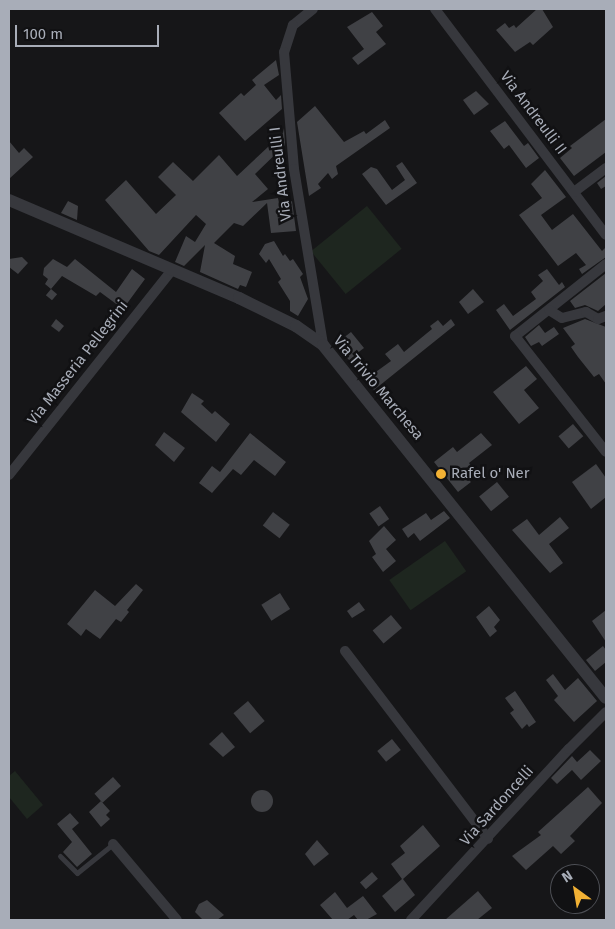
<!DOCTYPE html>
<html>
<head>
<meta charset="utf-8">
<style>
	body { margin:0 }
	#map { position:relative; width:615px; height:929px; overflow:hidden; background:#161618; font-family:"Fira Sans",sans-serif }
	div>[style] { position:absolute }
	.green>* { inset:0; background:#1e261f; transform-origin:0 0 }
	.building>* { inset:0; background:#404145; transform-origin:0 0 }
	.round { border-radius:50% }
	.service>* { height:5px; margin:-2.5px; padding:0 2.5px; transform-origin:2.5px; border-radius:2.5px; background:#37383d }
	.minor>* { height:10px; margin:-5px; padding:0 5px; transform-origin:5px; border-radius:5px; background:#37383d }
	.tertiary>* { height:12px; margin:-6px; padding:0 6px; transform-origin:6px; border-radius:6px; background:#37383d }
	.dots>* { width:14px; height:14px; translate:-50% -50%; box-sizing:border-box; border:2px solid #111113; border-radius:50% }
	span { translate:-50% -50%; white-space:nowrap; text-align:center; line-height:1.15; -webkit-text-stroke:5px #111113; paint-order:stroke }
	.street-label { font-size:15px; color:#a8adb8 }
	.poi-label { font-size:15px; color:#a8adb8 }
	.left { translate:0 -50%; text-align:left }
	.frame { position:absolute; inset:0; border:10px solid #a8adb8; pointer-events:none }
	.north { position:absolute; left:550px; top:864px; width:50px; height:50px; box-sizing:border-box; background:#111113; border:1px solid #4d4f55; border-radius:50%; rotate:328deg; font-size:14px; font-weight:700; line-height:20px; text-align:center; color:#a8adb8 }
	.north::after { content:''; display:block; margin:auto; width:18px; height:22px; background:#f2b134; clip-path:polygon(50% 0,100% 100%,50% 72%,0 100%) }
	.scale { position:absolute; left:15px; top:25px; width:144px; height:22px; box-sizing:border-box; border:2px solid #a8adb8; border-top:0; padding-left:6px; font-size:15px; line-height:18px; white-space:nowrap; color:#a8adb8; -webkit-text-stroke:4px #111113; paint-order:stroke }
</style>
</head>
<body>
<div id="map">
	<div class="green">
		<div style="left:367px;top:206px;width:55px;height:72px;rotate:51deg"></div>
		<div style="left:445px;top:541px;width:37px;height:68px;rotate:55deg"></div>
		<div style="clip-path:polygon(15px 771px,43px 805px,27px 819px,9px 797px,9px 776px)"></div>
	</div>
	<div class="building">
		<div style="clip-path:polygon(537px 9px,542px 9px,553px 27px,533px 45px,530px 42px,515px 52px,496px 30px,505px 23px,509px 28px,514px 25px,516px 28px)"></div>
		<div style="clip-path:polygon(372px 12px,383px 26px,376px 32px,386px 44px,358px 65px,352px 58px,364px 49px,347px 27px)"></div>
		<div style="clip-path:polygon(276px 60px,279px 75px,264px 85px,276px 100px,281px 95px,282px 109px,245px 141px,219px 113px,241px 93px,244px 96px,256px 85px,252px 80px)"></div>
		<div style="clip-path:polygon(476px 91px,489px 104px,474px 115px,463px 100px)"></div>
		<div style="clip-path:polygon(315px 106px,344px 142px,364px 131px,366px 134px,385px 120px,390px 128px,336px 166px,338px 174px,332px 179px,328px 173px,318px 184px,321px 188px,309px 196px,297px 122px)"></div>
		<div style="clip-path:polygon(606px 119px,606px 152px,574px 176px,560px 158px,572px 148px,570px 146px)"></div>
		<div style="clip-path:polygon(505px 121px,524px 146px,528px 143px,539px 158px,526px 168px,509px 145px,504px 149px,490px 131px)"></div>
		<div style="clip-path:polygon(284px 128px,285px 145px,255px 174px,268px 189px,252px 202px,278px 198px,279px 203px,292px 201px,296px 231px,271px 233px,267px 203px,243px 226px,234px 223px,214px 243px,235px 256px,233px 264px,252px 272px,246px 287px,240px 285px,238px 289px,200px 272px,205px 245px,184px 266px,175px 262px,186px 236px,195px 242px,206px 224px,196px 215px,159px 255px,149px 251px,105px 200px,126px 180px,156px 214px,176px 195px,158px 177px,173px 162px,193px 181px,219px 155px,237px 176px,283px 133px)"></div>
		<div style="clip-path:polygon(9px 141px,19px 153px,24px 148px,33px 157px,9px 179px)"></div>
		<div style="clip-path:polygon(402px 162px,417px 183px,386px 205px,362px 174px,371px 167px,377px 169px,392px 190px,405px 180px,396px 166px)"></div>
		<div style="clip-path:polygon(545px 170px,566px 197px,541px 215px,552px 230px,573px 214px,602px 251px,606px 247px,606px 257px,582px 274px,579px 269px,586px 265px,576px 253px,558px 266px,519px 215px,542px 198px,531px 184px)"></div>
		<div style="clip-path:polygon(606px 176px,606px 186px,601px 189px,597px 183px)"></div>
		<div style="clip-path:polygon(68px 201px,78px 206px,77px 220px,61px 213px)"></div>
		<div style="clip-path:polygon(274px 241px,283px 256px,285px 254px,290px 261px,293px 259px,303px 274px,300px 277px,308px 299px,298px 316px,290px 311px,290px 301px,278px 282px,281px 279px,269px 259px,266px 263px,259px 254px,265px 244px)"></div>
		<div style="clip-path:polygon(22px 257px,28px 263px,18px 274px,9px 267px,9px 259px)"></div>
		<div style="clip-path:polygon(53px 259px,67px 267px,75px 259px,116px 292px,132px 269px,145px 279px,123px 309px,100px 292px,96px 296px,62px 276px,51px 289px,45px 284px,48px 279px,43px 275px,44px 268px)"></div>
		<div style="clip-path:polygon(547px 269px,559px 285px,562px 282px,565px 287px,510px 330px,496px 310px,504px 304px,513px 316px,536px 299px,531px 292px,543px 281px,538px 275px)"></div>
		<div style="clip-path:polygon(606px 273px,606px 304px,598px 311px,585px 305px,575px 308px,570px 301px)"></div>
		<div style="left:51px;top:289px;width:8px;height:8px;rotate:40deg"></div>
		<div style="clip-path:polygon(473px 289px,484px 302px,468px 314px,459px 302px)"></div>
		<div style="clip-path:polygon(56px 319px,64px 326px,59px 332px,51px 326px)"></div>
		<div style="clip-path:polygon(451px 319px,455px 325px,374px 390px,344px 354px,346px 352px,338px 342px,351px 332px,364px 348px,356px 354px,373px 374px,391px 361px,385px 354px,398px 344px,404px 352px,432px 329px,430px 326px,438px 320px,443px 326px)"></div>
		<div style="clip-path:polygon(585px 319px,606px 327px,606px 384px,599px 374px,594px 377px,578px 357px,571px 347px,575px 344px,563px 328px)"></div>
		<div style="clip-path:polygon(539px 325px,545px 333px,554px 327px,559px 334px,542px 346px,539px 342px,531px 346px,525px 337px)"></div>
		<div style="clip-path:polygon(526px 366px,537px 379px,524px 390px,539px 408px,519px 424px,493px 392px)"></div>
		<div style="clip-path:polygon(192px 393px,204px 401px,201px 404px,212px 414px,215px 411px,230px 424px,216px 442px,181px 412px)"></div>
		<div style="left:573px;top:424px;width:16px;height:19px;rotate:50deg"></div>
		<div style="clip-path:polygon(164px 432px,185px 448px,174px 462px,155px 445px)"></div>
		<div style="clip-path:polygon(250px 433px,286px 462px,275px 476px,254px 460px,241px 475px,233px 469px,212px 493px,199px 483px,212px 466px,220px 472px)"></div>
		<div style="clip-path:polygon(481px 433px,492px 445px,469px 463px,474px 470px,466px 477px,471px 482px,458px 492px,434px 462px,453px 447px,457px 452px)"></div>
		<div style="clip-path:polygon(596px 464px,606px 478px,606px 497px,591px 509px,572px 482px)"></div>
		<div style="left:497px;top:482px;width:19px;height:23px;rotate:51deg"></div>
		<div style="left:380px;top:506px;width:16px;height:13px;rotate:55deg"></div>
		<div style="clip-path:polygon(444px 511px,450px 518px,420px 541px,414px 533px,408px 538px,402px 529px,426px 513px,431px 520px)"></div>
		<div style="left:273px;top:512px;width:21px;height:17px;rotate:37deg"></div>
		<div style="clip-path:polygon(560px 517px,569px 528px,549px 544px,563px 563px,550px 573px,512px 530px,527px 519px,539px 535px)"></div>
		<div style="clip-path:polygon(384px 526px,396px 540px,386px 549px,396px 561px,383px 572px,372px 557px,376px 554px,369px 541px)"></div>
		<div style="clip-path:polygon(136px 584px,143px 590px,127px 610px,129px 612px,121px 622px,116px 619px,100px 639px,86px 629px,81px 636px,67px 624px,95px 590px,115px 606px)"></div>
		<div style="left:280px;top:593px;width:19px;height:22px;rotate:58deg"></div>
		<div style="clip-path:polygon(359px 602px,365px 610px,352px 618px,347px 611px)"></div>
		<div style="clip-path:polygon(489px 606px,500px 620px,494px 627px,497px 631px,490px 637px,476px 617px)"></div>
		<div style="clip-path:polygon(606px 610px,606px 642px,592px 621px)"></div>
		<div style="left:391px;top:615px;width:17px;height:24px;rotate:50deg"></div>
		<div style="clip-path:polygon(603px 646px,606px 650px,606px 662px,595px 671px,586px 660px)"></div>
		<div style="clip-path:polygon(553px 674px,565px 690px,578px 678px,597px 701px,574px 722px,554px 700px,558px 696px,546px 680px)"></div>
		<div style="clip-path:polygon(515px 691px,536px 722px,529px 727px,527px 724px,522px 729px,510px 713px,514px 710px,505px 698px)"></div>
		<div style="left:248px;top:701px;width:26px;height:19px;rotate:50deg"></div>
		<div style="clip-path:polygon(222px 732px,235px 747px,223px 757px,209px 744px)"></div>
		<div style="left:392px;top:739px;width:14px;height:19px;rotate:51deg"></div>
		<div style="clip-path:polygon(590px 750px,601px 761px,581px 780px,572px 770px,557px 784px,551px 778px,572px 756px,577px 762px)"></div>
		<div style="left:113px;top:777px;width:12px;height:25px;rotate:48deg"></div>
		<div style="clip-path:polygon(588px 787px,602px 803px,570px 836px,575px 841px,561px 854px,553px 846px,526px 870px,512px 856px,541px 835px,538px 832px)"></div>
		<div class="round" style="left:251px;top:790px;width:22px;height:22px"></div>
		<div style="clip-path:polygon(101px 801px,110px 811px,106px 815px,110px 819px,101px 827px,89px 812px)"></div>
		<div style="clip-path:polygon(70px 813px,79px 823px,72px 829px,92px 854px,77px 867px,63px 852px,72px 842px,57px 824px)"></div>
		<div style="clip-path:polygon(423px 825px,440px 846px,403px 879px,415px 895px,395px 912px,382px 896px,402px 879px,391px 864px,405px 853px,400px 846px)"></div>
		<div style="clip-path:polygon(317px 840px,329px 854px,314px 866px,305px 854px)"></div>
		<div style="left:372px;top:872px;width:9px;height:16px;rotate:49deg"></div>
		<div style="clip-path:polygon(478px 891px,492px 908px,477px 920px,445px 920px)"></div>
		<div style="clip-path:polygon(335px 892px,347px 908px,363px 896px,377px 914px,366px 920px,358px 920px,354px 915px,347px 920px,333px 920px,320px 905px)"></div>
		<div style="clip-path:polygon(207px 900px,224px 915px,217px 920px,203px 920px,195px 912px,199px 904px)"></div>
	</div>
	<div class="service">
		<div style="left:60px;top:856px;width:24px;rotate:45deg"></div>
		<div style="left:77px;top:873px;width:46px;rotate:-38.9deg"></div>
	</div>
	<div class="minor">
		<div style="left:313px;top:9px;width:26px;rotate:141deg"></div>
		<div style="left:293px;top:25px;width:28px;rotate:108deg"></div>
		<div style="left:284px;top:52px;width:117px;rotate:85.1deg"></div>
		<div style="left:294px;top:169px;width:178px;rotate:80.6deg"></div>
		<div style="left:435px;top:9px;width:283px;rotate:52.9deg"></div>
		<div style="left:574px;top:192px;width:40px;rotate:-37deg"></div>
		<div style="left:606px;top:264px;width:116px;rotate:141.6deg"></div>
		<div style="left:515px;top:336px;width:147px;rotate:51.9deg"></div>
		<div style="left:549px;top:310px;width:15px;rotate:32deg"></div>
		<div style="left:562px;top:318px;width:25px;rotate:-14deg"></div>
		<div style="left:586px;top:312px;width:14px;rotate:30deg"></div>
		<div style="left:598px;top:319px;width:9px;rotate:-21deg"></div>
		<div style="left:9px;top:475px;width:262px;rotate:-51.5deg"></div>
		<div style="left:345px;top:651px;width:236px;rotate:52.7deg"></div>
		<div style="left:113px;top:844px;width:99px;rotate:49.9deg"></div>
		<div style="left:411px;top:920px;width:233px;rotate:-47.3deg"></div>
		<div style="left:569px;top:749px;width:52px;rotate:-45deg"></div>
	</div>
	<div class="tertiary">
		<div style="left:9px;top:200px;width:250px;rotate:23.1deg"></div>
		<div style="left:239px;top:298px;width:64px;rotate:26.2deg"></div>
		<div style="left:296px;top:326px;width:33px;rotate:35deg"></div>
		<div style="left:323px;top:345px;width:452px;rotate:51.3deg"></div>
	</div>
	<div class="dots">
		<div style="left:441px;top:474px;background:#f2b134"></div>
	</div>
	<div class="street-label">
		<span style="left:533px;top:113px;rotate:53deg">Via Andreulli II</span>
		<span style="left:281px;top:174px;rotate:-97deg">Via Andreulli I</span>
		<span style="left:78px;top:363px;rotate:-52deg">Via Masseria Pellegrini</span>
		<span style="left:378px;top:388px;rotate:50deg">Via Trivio Marchesa</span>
		<span style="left:497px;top:806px;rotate:-48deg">Via Sardoncelli</span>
	</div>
	<div class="poi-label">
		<span class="left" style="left:451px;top:474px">Rafel o' Ner</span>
	</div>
	<div class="frame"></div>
	<div class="north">N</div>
	<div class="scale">100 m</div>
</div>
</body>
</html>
